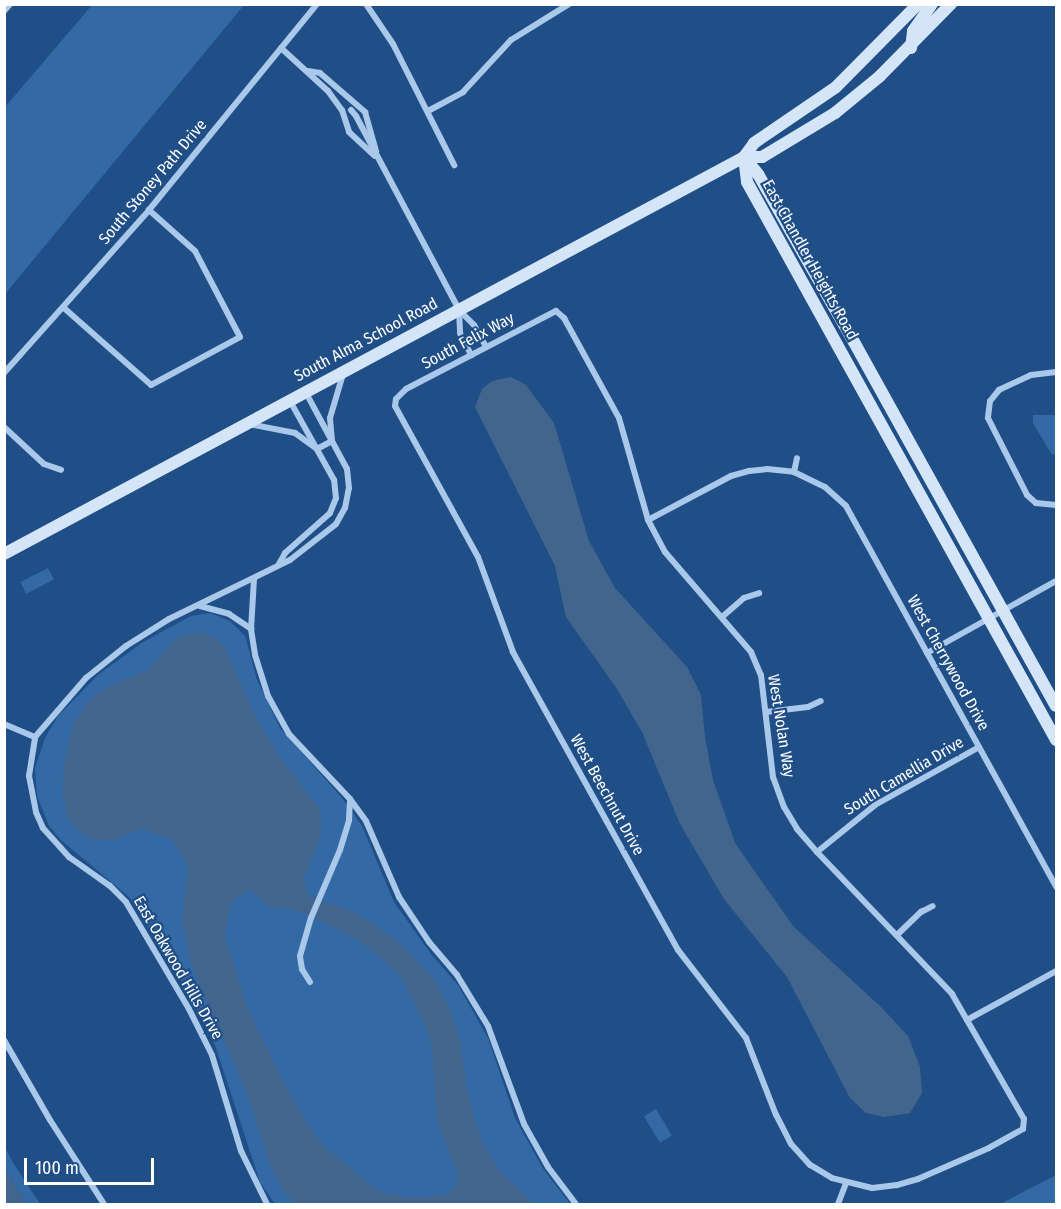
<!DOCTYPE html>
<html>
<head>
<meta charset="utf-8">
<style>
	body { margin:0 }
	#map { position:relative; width:1061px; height:1209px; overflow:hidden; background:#204f87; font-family:"Fira Sans Condensed",sans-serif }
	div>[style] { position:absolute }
	.green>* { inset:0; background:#3369a5; transform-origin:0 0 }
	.water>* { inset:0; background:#42658d }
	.street>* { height:6px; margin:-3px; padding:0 3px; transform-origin:3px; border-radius:3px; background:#a9c8ea }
	.secondary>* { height:12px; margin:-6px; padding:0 6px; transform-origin:6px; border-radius:6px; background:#d5e5f8 }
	span { translate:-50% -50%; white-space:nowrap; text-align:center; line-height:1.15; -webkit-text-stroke:4.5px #204f87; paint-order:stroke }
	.street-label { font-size:16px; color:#fff }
	.frame { position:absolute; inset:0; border:6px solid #fff; pointer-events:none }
	.scale { position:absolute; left:24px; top:1158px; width:130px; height:27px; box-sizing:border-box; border:3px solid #fff; border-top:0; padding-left:8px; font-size:18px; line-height:21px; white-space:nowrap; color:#fff; -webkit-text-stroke:4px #204f87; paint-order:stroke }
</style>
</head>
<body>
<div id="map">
	<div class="green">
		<div style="clip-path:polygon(93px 4px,244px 5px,5px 294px,5px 107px)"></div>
		<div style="clip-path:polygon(1033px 415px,1056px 415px,1056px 453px,1052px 455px,1033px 423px)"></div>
		<div style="left:48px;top:568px;width:13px;height:31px;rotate:63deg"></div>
		<div style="clip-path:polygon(210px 613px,230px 621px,245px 636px,257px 680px,280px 728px,342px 798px,362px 826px,394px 902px,431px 954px,458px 985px,488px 1038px,515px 1118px,542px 1167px,570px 1204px,275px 1204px,260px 1182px,215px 1045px,186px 989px,129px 897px,61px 840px,49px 826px,37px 796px,35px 768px,45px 738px,58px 716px,98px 675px,143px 642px,191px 616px)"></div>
		<div style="left:656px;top:1109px;width:31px;height:14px;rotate:59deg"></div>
		<div style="clip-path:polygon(5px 1147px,12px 1161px,40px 1204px,26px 1204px,5px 1168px)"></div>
		<div style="clip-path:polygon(1056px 1175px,1056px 1204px,1000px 1204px)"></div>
	</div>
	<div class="water">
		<div style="clip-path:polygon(511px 377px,526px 385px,554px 423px,589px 541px,615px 588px,687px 667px,701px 695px,705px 737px,713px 780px,735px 843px,793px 926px,882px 1008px,908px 1036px,920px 1067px,922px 1093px,910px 1113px,884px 1117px,866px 1113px,850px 1098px,787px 977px,724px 899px,680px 824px,642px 732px,617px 689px,566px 617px,555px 566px,475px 407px,482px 389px,492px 381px)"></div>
		<div style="clip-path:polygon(evenodd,200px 632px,214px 637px,225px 647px,257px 720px,278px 754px,321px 810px,321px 835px,304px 879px,308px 896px,354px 912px,377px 926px,401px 944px,436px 981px,452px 1013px,459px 1037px,469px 1098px,481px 1139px,499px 1170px,534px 1204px,296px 1204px,283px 1191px,269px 1162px,249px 1098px,191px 964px,182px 919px,188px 869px,182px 854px,170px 838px,141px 829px,114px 840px,92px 840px,76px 829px,68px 818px,62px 790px,65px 760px,73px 725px,90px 699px,109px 686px,148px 670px,174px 640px,183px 635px,200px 632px,251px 890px,270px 907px,290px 909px,307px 914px,358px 940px,395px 971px,403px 981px,428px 1033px,432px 1048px,437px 1121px,458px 1176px,457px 1185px,447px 1194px,415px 1198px,385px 1193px,372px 1186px,325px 1147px,307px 1123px,282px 1079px,248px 1009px,225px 937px,230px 905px,237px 897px,251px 890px)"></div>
		<div style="clip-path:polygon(4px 1168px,5px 1168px,26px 1204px,5px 1204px)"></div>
	</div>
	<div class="street">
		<div style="left:366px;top:4px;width:48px;rotate:56deg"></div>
		<div style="left:393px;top:44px;width:136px;rotate:63.2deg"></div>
		<div style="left:4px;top:11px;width:9px;rotate:-49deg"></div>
		<div style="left:281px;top:48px;width:64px;rotate:42.5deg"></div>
		<div style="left:328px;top:91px;width:24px;rotate:54deg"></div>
		<div style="left:342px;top:110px;width:23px;rotate:72deg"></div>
		<div style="left:349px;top:132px;width:35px;rotate:43deg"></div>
		<div style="left:308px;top:71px;width:12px;rotate:9deg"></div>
		<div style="left:320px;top:73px;width:60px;rotate:40.9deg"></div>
		<div style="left:365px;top:112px;width:41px;rotate:74.2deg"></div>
		<div style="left:351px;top:110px;width:8px;rotate:50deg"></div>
		<div style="left:356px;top:116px;width:220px;rotate:62deg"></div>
		<div style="left:459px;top:310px;width:21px;rotate:45deg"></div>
		<div style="left:474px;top:325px;width:25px;rotate:61deg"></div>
		<div style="left:428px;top:111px;width:40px;rotate:-28deg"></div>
		<div style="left:463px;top:92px;width:71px;rotate:-47.3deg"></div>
		<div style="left:511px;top:40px;width:68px;rotate:-31.8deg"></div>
		<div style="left:64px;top:308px;width:116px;rotate:41.5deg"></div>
		<div style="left:151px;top:385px;width:101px;rotate:-28.3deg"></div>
		<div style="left:240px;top:337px;width:97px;rotate:-117.6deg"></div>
		<div style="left:195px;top:251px;width:62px;rotate:-138.3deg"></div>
		<div style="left:459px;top:311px;width:22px;rotate:87deg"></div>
		<div style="left:460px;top:333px;width:25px;rotate:63deg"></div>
		<div style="left:556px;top:311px;width:11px;rotate:41deg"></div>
		<div style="left:564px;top:318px;width:114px;rotate:61.2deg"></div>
		<div style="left:619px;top:418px;width:106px;rotate:74.1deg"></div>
		<div style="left:648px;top:520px;width:36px;rotate:62deg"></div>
		<div style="left:665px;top:552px;width:132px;rotate:49.3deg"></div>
		<div style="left:751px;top:652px;width:25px;rotate:67deg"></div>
		<div style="left:761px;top:675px;width:103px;rotate:83.3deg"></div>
		<div style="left:773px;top:777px;width:32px;rotate:70deg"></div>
		<div style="left:784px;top:807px;width:26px;rotate:59deg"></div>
		<div style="left:797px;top:829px;width:30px;rotate:49deg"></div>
		<div style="left:817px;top:852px;width:196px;rotate:46.4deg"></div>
		<div style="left:952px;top:994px;width:144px;rotate:60.1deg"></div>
		<div style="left:1024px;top:1119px;width:10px;rotate:96deg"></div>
		<div style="left:1023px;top:1129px;width:39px;rotate:151deg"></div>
		<div style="left:989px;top:1148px;width:77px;rotate:156.4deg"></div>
		<div style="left:918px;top:1179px;width:22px;rotate:164deg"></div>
		<div style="left:897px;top:1185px;width:25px;rotate:173deg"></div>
		<div style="left:872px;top:1188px;width:41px;rotate:-166deg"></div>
		<div style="left:832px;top:1178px;width:26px;rotate:-149deg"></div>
		<div style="left:810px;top:1165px;width:28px;rotate:-132deg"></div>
		<div style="left:791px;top:1144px;width:33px;rotate:-117deg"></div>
		<div style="left:776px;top:1115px;width:83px;rotate:-111.3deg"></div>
		<div style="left:746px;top:1038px;width:111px;rotate:-127.7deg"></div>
		<div style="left:678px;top:950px;width:341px;rotate:-119deg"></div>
		<div style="left:513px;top:652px;width:101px;rotate:-110.2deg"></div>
		<div style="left:478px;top:557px;width:172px;rotate:-118.8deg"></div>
		<div style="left:395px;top:406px;width:7px;rotate:-82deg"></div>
		<div style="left:396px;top:399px;width:14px;rotate:-45deg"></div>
		<div style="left:406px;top:389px;width:169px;rotate:-27.5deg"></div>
		<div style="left:1056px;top:372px;width:25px;rotate:173deg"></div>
		<div style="left:1031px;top:375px;width:35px;rotate:155deg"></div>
		<div style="left:999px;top:390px;width:14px;rotate:129deg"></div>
		<div style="left:990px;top:401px;width:17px;rotate:97deg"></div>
		<div style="left:988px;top:418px;width:86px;rotate:63.1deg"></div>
		<div style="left:1027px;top:495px;width:12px;rotate:42deg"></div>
		<div style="left:1036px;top:503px;width:20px;rotate:6deg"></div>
		<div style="left:4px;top:373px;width:218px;rotate:-48.3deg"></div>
		<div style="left:149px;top:210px;width:266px;rotate:-50.8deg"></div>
		<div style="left:249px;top:424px;width:47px;rotate:11.1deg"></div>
		<div style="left:295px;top:433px;width:27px;rotate:36deg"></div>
		<div style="left:317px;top:449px;width:17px;rotate:-28deg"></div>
		<div style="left:332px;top:441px;width:23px;rotate:-95deg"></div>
		<div style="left:330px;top:418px;width:46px;rotate:-73.5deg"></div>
		<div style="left:4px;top:427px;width:54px;rotate:42.8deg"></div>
		<div style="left:44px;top:464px;width:18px;rotate:19deg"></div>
		<div style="left:794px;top:472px;width:14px;rotate:-78deg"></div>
		<div style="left:648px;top:520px;width:94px;rotate:-27.9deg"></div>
		<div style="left:731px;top:476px;width:19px;rotate:-16deg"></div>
		<div style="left:749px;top:471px;width:18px;rotate:-6deg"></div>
		<div style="left:767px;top:469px;width:27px;rotate:6deg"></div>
		<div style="left:794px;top:472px;width:34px;rotate:26deg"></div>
		<div style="left:825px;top:487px;width:28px;rotate:42deg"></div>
		<div style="left:846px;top:506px;width:435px;rotate:61.1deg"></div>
		<div style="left:279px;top:564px;width:13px;rotate:-61deg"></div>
		<div style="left:285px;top:553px;width:60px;rotate:-41.6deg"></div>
		<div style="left:330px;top:513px;width:16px;rotate:-68deg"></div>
		<div style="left:336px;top:498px;width:18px;rotate:-96deg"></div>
		<div style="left:334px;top:480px;width:90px;rotate:-119.1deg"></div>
		<div style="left:254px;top:579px;width:50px;rotate:93.4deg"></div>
		<div style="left:251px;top:629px;width:26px;rotate:81deg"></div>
		<div style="left:255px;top:655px;width:43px;rotate:72.4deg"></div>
		<div style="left:268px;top:696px;width:43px;rotate:61.1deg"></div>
		<div style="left:289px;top:734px;width:89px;rotate:46.8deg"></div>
		<div style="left:350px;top:799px;width:27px;rotate:54deg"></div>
		<div style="left:366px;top:821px;width:83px;rotate:66.5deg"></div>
		<div style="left:399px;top:897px;width:54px;rotate:56.3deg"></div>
		<div style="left:429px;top:942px;width:43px;rotate:49.7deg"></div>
		<div style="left:457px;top:975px;width:60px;rotate:58.7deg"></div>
		<div style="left:488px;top:1026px;width:104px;rotate:69.8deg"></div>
		<div style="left:524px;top:1124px;width:49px;rotate:60.8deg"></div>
		<div style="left:548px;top:1167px;width:46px;rotate:52.9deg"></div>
		<div style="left:200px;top:606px;width:30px;rotate:15deg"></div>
		<div style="left:229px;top:614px;width:27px;rotate:34deg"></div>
		<div style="left:722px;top:617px;width:29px;rotate:-41deg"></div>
		<div style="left:744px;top:598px;width:16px;rotate:-18deg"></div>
		<div style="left:927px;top:653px;width:148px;rotate:-29.2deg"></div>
		<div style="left:766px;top:712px;width:42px;rotate:-6.8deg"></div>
		<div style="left:808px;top:707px;width:14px;rotate:-25deg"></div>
		<div style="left:4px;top:724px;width:34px;rotate:23deg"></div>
		<div style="left:817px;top:852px;width:75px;rotate:-39deg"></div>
		<div style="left:875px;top:805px;width:119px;rotate:-29.1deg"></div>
		<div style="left:898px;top:934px;width:32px;rotate:-44deg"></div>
		<div style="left:921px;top:912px;width:13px;rotate:-27deg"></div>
		<div style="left:310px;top:982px;width:15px;rotate:-122deg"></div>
		<div style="left:302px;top:969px;width:13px;rotate:-99deg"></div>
		<div style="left:300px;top:956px;width:40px;rotate:-74deg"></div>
		<div style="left:311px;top:918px;width:74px;rotate:-66.9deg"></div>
		<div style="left:340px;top:850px;width:31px;rotate:-73deg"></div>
		<div style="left:349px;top:820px;width:21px;rotate:-87deg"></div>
		<div style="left:967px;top:1020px;width:102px;rotate:-28.8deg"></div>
		<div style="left:4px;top:1040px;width:92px;rotate:60.1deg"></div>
		<div style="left:50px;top:1120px;width:100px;rotate:57.3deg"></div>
		<div style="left:267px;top:1204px;width:59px;rotate:-116.1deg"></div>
		<div style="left:241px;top:1151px;width:100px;rotate:-106.8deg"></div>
		<div style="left:212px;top:1055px;width:51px;rotate:-116.6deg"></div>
		<div style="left:189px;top:1009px;width:124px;rotate:-120.5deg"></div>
		<div style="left:126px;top:902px;width:23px;rotate:-135deg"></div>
		<div style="left:110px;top:886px;width:50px;rotate:-144.7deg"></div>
		<div style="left:69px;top:857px;width:39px;rotate:-132deg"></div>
		<div style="left:43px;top:828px;width:17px;rotate:-114deg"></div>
		<div style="left:36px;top:812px;width:37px;rotate:-101deg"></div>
		<div style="left:29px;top:776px;width:39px;rotate:-81deg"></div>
		<div style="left:35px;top:737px;width:78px;rotate:-49.2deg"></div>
		<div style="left:86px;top:678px;width:51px;rotate:-38.7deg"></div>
		<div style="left:126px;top:646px;width:51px;rotate:-32.1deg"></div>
		<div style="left:169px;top:619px;width:135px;rotate:-26deg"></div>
		<div style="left:290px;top:560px;width:58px;rotate:-38deg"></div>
		<div style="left:336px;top:524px;width:18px;rotate:-61deg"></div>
		<div style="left:345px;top:508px;width:20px;rotate:-79deg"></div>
		<div style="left:349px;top:488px;width:19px;rotate:-96deg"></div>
		<div style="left:347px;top:469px;width:89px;rotate:-118.3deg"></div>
		<div style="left:838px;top:1204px;width:22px;rotate:-69deg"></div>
	</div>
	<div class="secondary">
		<div style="left:911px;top:48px;width:17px;rotate:-83deg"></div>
		<div style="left:913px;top:31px;width:33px;rotate:-55deg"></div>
		<div style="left:744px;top:157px;width:25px;rotate:83deg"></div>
		<div style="left:747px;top:182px;width:638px;rotate:61.02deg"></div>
		<div style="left:744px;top:157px;width:18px"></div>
		<div style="left:762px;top:157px;width:85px;rotate:-31.1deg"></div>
		<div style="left:835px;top:113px;width:57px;rotate:-39.3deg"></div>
		<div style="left:879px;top:77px;width:103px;rotate:-45.4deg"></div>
		<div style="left:745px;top:158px;width:21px;rotate:51deg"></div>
		<div style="left:758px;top:174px;width:193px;rotate:60.3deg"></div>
		<div style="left:854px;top:342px;width:416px;rotate:61deg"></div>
		<div style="left:4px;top:554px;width:840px;rotate:-28.21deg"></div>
		<div style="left:744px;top:157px;width:17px;rotate:-54deg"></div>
		<div style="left:754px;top:143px;width:99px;rotate:-34.3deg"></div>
		<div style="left:836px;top:87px;width:117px;rotate:-45.3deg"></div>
	</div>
	<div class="street-label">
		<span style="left:153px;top:182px;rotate:-50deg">South Stoney Path Drive</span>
		<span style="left:810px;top:260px;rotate:61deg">East Chandler Heights Road</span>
		<span style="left:366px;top:340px;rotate:-28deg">South Alma School Road</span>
		<span style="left:468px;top:341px;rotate:-28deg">South Felix Way</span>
		<span style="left:948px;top:663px;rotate:61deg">West Cherrywood Drive</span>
		<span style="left:781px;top:726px;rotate:81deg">West Nolan Way</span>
		<span style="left:904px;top:776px;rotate:-31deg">South Camellia Drive</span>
		<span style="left:607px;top:795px;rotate:61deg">West Beechnut Drive</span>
		<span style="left:178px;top:968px;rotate:60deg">East Oakwood Hills Drive</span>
	</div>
	<div class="frame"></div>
	<div class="scale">100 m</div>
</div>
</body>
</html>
